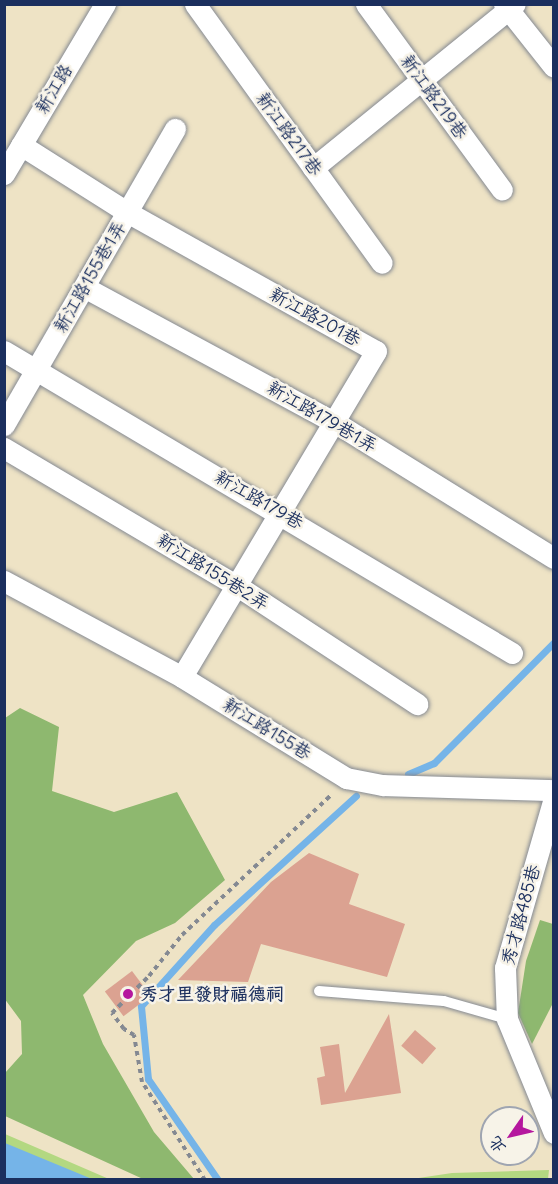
<!DOCTYPE html>
<html>
<head>
<meta charset="utf-8">
<style>
	body { margin:0 }
	#map { position:relative; width:558px; height:1184px; overflow:hidden; background:#eee3c5; font-family:Delius,"LXGW WenKai TC",sans-serif }
	div>[style] { position:absolute }
	.green>* { inset:0; background:#b3d881 }
	.forest>* { inset:0; background:#8eb86f }
	.water>* { inset:0; background:#75b4e8 }
	.stream>* { height:7px; margin:-3.5px; padding:0 3.5px; transform-origin:3.5px; border-radius:3.5px; background:#75b4e8 }
	.building>* { inset:0; background:#dba291; transform-origin:0 0 }
	.path>* { height:4px; margin-top:-2px; transform-origin:0; background:repeating-linear-gradient(90deg,#848992 0 4.5px,transparent 0 9px) }
	.roads { filter:drop-shadow(0 0 2px #848992) drop-shadow(0 0 2px #848992) }
	.service>* { height:10px; margin:-5px; padding:0 5px; transform-origin:5px; border-radius:5px; background:#fff }
	.minor>* { height:21px; margin:-10.5px; padding:0 10.5px; transform-origin:10.5px; border-radius:10.5px; background:#fff }
	.dots>* { width:16px; height:16px; translate:-50% -50%; box-sizing:border-box; border:3px solid #f7f3e8; border-radius:50% }
	span { translate:-50% -50%; white-space:nowrap; text-align:center; line-height:1.15; -webkit-text-stroke:5px #f7f3e8; paint-order:stroke }
	.street-label { font-size:18px; color:#1b2f5e }
	.poi-label { font-size:18px; color:#1b2f5e; font-weight:700 }
	.left { translate:0 -50%; text-align:left }
	.frame { position:absolute; inset:0; border:6px solid #1b2f5e; pointer-events:none }
	.north { position:absolute; left:480px; top:1106px; width:60px; height:60px; box-sizing:border-box; background:#f7f3e8; border:2px solid #9fa5b1; border-radius:50%; rotate:236deg; font-size:16px; font-weight:700; line-height:24px; text-align:center; color:#1b2f5e }
	.north::after { content:''; display:block; margin:auto; width:21px; height:27px; background:#b5179e; clip-path:polygon(50% 0,100% 100%,50% 72%,0 100%) }
</style>
</head>
<body>
<div id="map">
	<div class="green">
		<div style="clip-path:polygon(5px 1134px,109px 1179px,5px 1179px)"></div>
		<div style="clip-path:polygon(549px 1170px,548px 1179px,412px 1179px,452px 1173px)"></div>
	</div>
	<div class="forest">
		<div style="clip-path:polygon(20px 708px,59px 727px,52px 791px,114px 812px,177px 792px,225px 880px,175px 923px,136px 941px,83px 995px,103px 1044px,154px 1132px,194px 1179px,143px 1179px,5px 1116px,5px 1073px,22px 1054px,21px 1021px,4px 998px,5px 718px)"></div>
		<div style="clip-path:polygon(540px 920px,553px 924px,553px 1003px,532px 1044px,518px 1013px,526px 961px)"></div>
	</div>
	<div class="water">
		<div style="clip-path:polygon(4px 1143px,5px 1143px,92px 1179px,5px 1179px)"></div>
	</div>
	<div class="stream">
		<div style="left:408px;top:774px;width:28px;rotate:-23deg"></div>
		<div style="left:434px;top:763px;width:170px;rotate:-45.2deg"></div>
		<div style="left:218px;top:1180px;width:123px;rotate:-124.7deg"></div>
		<div style="left:148px;top:1079px;width:73px;rotate:-95.5deg"></div>
		<div style="left:141px;top:1006px;width:109px;rotate:-48deg"></div>
		<div style="left:214px;top:925px;width:192px;rotate:-42.3deg"></div>
	</div>
	<div class="building">
		<div style="clip-path:polygon(309px 853px,359px 874px,349px 904px,405px 924px,387px 977px,261px 944px,248px 982px,178px 980px,271px 882px)"></div>
		<div style="left:132px;top:971px;width:31px;height:34px;rotate:53deg"></div>
		<div style="clip-path:polygon(389px 1014px,401px 1093px,321px 1105px,317px 1078px,325px 1076px,320px 1047px,339px 1044px,345px 1093px)"></div>
		<div style="left:415px;top:1030px;width:28px;height:21px;rotate:41deg"></div>
	</div>
	<div class="path">
		<div style="left:205px;top:1180px;width:117px;rotate:-122.7deg"></div>
		<div style="left:142px;top:1082px;width:48px;rotate:-99.7deg"></div>
		<div style="left:134px;top:1035px;width:12px;rotate:-149deg"></div>
		<div style="left:124px;top:1029px;width:20px;rotate:-127deg"></div>
		<div style="left:112px;top:1013px;width:52px;rotate:-45deg"></div>
		<div style="left:149px;top:976px;width:53px;rotate:-51.2deg"></div>
		<div style="left:182px;top:935px;width:206px;rotate:-43.2deg"></div>
	</div>
	<div class="roads">
		<div class="service">
			<div style="left:319px;top:991px;width:125px;rotate:4.6deg"></div>
			<div style="left:444px;top:1001px;width:66px;rotate:15.9deg"></div>
		</div>
		<div class="minor">
			<div style="left:195px;top:4px;width:319px;rotate:54.2deg"></div>
			<div style="left:366px;top:4px;width:230px;rotate:53.8deg"></div>
			<div style="left:504px;top:4px;width:80px;rotate:51.6deg"></div>
			<div style="left:21px;top:145px;width:125px;rotate:32.3deg"></div>
			<div style="left:127px;top:212px;width:285px;rotate:29.2deg"></div>
			<div style="left:376px;top:351px;width:379px;rotate:120.8deg"></div>
			<div style="left:313px;top:168px;width:260px;rotate:-39.1deg"></div>
			<div style="left:4px;top:174px;width:198px;rotate:-59.3deg"></div>
			<div style="left:84px;top:287px;width:286px;rotate:28.4deg"></div>
			<div style="left:336px;top:423px;width:256px;rotate:31.8deg"></div>
			<div style="left:4px;top:351px;width:591px;rotate:30.73deg"></div>
			<div style="left:4px;top:425px;width:342px;rotate:-60deg"></div>
			<div style="left:4px;top:448px;width:269px;rotate:30.6deg"></div>
			<div style="left:236px;top:585px;width:217px;rotate:33.3deg"></div>
			<div style="left:4px;top:581px;width:202px;rotate:28.3deg"></div>
			<div style="left:182px;top:677px;width:193px;rotate:31.6deg"></div>
			<div style="left:346px;top:778px;width:38px;rotate:11deg"></div>
			<div style="left:383px;top:785px;width:171px;rotate:1.7deg"></div>
			<div style="left:554px;top:798px;width:177px;rotate:106.1deg"></div>
			<div style="left:505px;top:968px;width:51px;rotate:87.8deg"></div>
			<div style="left:507px;top:1019px;width:123px;rotate:67.6deg"></div>
		</div>
	</div>
	<div class="dots">
		<div style="left:128px;top:994px;background:#b5179e"></div>
	</div>
	<div class="street-label">
		<span style="left:54px;top:89px;rotate:-59deg">新江路</span>
		<span style="left:434px;top:97px;rotate:54deg">新江路219巷</span>
		<span style="left:289px;top:134px;rotate:54deg">新江路217巷</span>
		<span style="left:90px;top:277px;rotate:-60deg">新江路155巷1弄</span>
		<span style="left:315px;top:317px;rotate:29deg">新江路201巷</span>
		<span style="left:322px;top:417px;rotate:30deg">新江路179巷1弄</span>
		<span style="left:259px;top:500px;rotate:30deg">新江路179巷</span>
		<span style="left:213px;top:572px;rotate:32deg">新江路155巷2弄</span>
		<span style="left:267px;top:729px;rotate:32deg">新江路155巷</span>
		<span style="left:521px;top:915px;rotate:-75deg">秀才路485巷</span>
	</div>
	<div class="poi-label">
		<span class="left" style="left:140px;top:994px">秀才里發財福德祠</span>
	</div>
	<div class="frame"></div>
	<div class="north">北</div>
</div>
</body>
</html>
